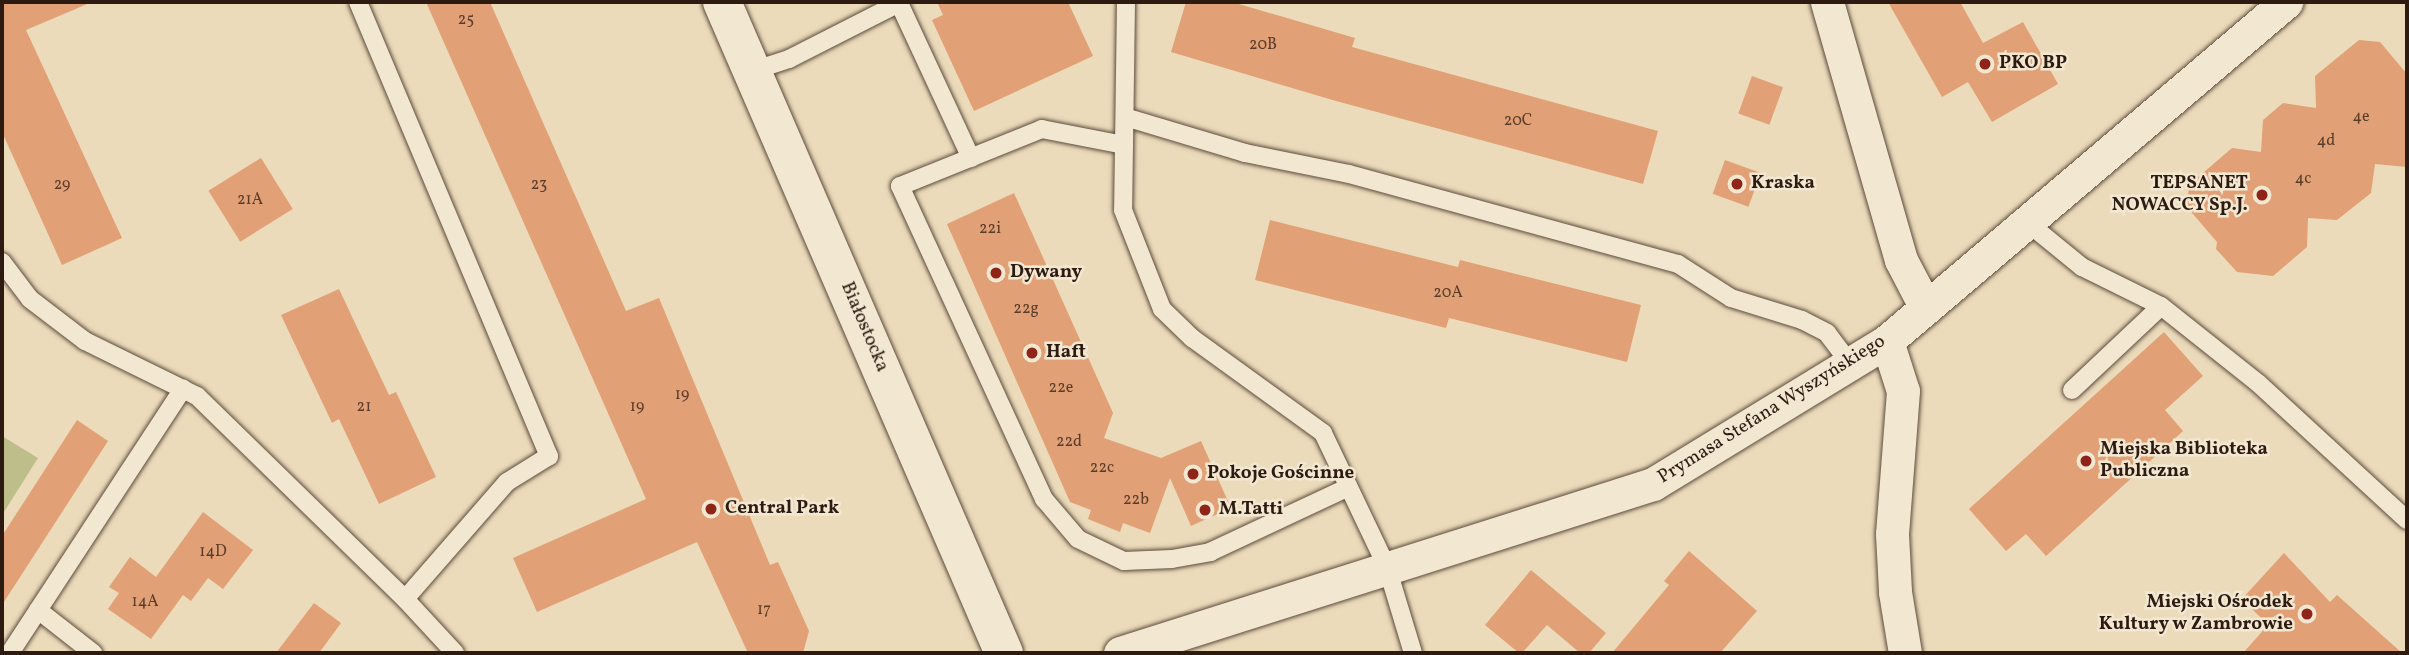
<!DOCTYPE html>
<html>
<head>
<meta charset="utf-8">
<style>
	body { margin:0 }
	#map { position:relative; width:2409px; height:655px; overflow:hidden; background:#ebdbba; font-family:Vollkorn,serif }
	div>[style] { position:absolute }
	.green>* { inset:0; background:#bebe8b }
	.building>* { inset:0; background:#e1a075; transform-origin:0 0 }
	.roads { filter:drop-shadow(0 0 2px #5c4b3c) drop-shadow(0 0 2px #5c4b3c) }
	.service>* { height:18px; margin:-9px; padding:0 9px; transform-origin:9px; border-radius:9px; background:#f2e8d2 }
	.minor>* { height:33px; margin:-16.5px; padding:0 16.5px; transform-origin:16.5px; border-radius:16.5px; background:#f2e8d2 }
	.secondary>* { height:38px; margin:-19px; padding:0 19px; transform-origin:19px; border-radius:19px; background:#f2e8d2 }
	.dots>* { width:19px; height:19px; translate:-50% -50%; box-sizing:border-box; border:4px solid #f2e8d2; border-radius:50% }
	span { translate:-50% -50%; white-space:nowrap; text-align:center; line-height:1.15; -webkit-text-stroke:5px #f2e8d2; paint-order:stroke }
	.number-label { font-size:16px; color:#5a3c2b }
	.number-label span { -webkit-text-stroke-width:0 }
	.poi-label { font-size:19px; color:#2d1b12; font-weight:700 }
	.left { translate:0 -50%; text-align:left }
	.right { translate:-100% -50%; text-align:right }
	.street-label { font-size:19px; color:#2d1b12 }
	.frame { position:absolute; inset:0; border:4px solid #2d1b12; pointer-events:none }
</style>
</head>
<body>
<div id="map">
	<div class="green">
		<div style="clip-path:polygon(2px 436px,38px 458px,2px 515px)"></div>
	</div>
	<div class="building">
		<div style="clip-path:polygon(2px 2px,92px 2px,26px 30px,122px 238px,62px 265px,2px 132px)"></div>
		<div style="clip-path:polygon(426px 2px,490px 2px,626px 311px,659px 298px,770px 565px,778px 562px,809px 631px,803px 653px,748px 653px,697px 542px,537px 612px,513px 558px,646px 499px)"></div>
		<div style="clip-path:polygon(937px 2px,1068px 2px,1093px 56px,974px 111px,932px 20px,943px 15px)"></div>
		<div style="clip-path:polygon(1186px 2px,1232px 2px,1355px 38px,1352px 47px,1658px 131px,1643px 184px,1336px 101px,1171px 52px)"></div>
		<div style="clip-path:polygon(1888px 2px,1960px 2px,1983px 43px,2023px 22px,2058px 84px,1992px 122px,1968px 82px,1942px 97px)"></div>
		<div style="clip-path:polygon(2359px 40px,2380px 42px,2407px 74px,2407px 167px,2375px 164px,2371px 193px,2337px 220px,2308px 218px,2307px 247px,2273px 276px,2237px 272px,2216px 249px,2217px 242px,2187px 207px,2189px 185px,2232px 148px,2261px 152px,2263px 120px,2283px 103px,2316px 108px,2315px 76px)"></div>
		<div style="left:1752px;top:76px;width:33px;height:40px;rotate:20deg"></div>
		<div style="left:261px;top:158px;width:60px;height:62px;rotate:58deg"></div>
		<div style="left:1725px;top:160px;width:38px;height:36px;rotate:20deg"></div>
		<div style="clip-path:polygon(1014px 193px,1113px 413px,1104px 438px,1161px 458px,1201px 441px,1231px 508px,1191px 526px,1170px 478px,1150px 533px,1123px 523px,1120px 532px,1088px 519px,1091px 510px,1070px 502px,947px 224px)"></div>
		<div style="clip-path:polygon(1270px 220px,1458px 267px,1460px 260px,1641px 305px,1627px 362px,1449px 318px,1446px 328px,1255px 280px)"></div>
		<div style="clip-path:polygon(339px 289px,389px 395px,396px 392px,436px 477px,379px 504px,339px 419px,332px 423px,281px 315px)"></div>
		<div style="clip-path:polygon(2164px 332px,2203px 376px,2165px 410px,2183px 431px,2046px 556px,2026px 534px,2006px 551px,1969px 509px)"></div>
		<div style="clip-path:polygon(77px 420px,108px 441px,2px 605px,2px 536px)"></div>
		<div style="clip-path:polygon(203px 512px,253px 550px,223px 589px,208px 578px,191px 601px,183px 595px,151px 639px,108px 609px,119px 593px,109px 587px,130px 557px,156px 577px)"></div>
		<div style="clip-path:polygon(1689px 551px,1757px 611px,1720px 653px,1612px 653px,1669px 585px,1664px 581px)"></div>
		<div style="clip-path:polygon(2284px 553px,2330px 602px,2337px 595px,2402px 653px,2243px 653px,2268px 625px,2242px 599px)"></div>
		<div style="clip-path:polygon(1531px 570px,1606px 633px,1589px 653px,1580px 653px,1547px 625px,1522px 653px,1519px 653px,1485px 625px)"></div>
		<div style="clip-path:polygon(314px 603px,341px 623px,319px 653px,276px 653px)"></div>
	</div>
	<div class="roads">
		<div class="service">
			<div style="left:358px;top:2px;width:493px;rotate:67.2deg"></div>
			<div style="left:549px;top:456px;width:49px;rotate:148.2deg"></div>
			<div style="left:507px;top:482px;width:155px;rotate:131.1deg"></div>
			<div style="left:1126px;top:2px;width:208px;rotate:90.8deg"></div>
			<div style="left:1123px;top:210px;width:106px;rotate:68.5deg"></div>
			<div style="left:1162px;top:309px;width:42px;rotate:44deg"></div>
			<div style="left:1192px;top:338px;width:162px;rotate:35.9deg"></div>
			<div style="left:1323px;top:433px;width:148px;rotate:64.5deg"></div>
			<div style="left:1387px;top:567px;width:90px;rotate:73.2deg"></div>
			<div style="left:752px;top:71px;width:39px;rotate:-18deg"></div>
			<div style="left:789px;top:59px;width:123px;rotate:-27deg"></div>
			<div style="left:899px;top:3px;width:171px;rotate:65.1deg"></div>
			<div style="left:1125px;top:117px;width:125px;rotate:16.7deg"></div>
			<div style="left:1245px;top:153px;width:106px;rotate:11.4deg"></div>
			<div style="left:1349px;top:174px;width:341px;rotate:15.3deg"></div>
			<div style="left:1678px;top:264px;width:63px;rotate:32.7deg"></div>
			<div style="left:1731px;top:298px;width:74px;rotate:17.2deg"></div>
			<div style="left:1802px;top:320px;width:28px;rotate:27deg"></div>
			<div style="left:1827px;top:333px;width:40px;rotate:53deg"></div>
			<div style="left:1124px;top:145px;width:84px;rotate:-169deg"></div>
			<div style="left:1042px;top:129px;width:153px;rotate:158.1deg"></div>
			<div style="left:900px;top:186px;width:345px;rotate:65.3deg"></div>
			<div style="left:1044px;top:499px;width:52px;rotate:49.6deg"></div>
			<div style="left:1078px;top:539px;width:51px;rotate:25.6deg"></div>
			<div style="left:1124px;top:561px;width:48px;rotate:-2.4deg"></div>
			<div style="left:1172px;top:559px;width:39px;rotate:-10deg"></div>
			<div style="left:1210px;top:552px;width:153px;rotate:-25.1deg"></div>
			<div style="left:2028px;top:223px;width:70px;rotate:39.2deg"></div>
			<div style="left:2082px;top:267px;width:88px;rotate:26.3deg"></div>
			<div style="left:2161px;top:306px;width:125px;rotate:38.5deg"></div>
			<div style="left:2259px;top:384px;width:201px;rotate:42.6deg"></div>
			<div style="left:2px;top:262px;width:46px;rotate:52.9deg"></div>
			<div style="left:30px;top:299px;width:69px;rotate:37.4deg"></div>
			<div style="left:85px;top:341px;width:125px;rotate:26.2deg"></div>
			<div style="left:197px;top:396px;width:291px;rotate:44.3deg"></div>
			<div style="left:405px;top:599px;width:74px;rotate:47.2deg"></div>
			<div style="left:2072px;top:390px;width:122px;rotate:-43.3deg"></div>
			<div style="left:38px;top:610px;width:70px;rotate:38deg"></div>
			<div style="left:10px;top:653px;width:316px;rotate:-56.8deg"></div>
		</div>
		<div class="minor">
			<div style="left:1827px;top:2px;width:268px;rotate:74deg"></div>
			<div style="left:1901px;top:260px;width:54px;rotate:62.5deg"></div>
			<div style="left:1887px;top:341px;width:52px;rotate:72.3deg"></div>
			<div style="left:1903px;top:391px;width:143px;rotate:94.4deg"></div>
			<div style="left:1892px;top:534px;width:58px;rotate:87deg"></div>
			<div style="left:1895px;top:592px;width:62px;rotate:80.7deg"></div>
			<div style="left:1120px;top:653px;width:559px;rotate:-17.59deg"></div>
			<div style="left:1653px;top:484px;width:274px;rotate:-31.4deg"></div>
			<div style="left:1887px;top:341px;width:524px;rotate:-40.35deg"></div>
		</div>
		<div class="secondary">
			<div style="left:722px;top:2px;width:709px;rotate:66.58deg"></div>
		</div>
	</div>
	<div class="dots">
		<div style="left:1985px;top:64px;background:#8f2418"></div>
		<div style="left:1737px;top:184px;background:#8f2418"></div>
		<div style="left:2262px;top:195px;background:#8f2418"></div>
		<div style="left:996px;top:273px;background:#8f2418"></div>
		<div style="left:1032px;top:353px;background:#8f2418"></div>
		<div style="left:2086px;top:461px;background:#8f2418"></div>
		<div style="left:1193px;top:474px;background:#8f2418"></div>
		<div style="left:711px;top:509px;background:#8f2418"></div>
		<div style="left:1205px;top:510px;background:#8f2418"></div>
		<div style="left:2307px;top:614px;background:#8f2418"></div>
	</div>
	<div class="number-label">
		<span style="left:466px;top:20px">25</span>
		<span style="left:1263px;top:45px">20B</span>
		<span style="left:2361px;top:117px">4e</span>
		<span style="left:1518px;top:121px">20C</span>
		<span style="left:2326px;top:141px">4d</span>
		<span style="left:2303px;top:179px">4c</span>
		<span style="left:62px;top:185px">29</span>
		<span style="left:539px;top:185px">23</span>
		<span style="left:250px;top:200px">21A</span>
		<span style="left:990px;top:229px">22i</span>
		<span style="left:1448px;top:293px">20A</span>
		<span style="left:1026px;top:309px">22g</span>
		<span style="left:1061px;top:388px">22e</span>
		<span style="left:682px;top:395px">19</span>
		<span style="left:364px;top:407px">21</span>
		<span style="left:637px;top:407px">19</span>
		<span style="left:1069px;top:442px">22d</span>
		<span style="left:1102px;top:468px">22c</span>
		<span style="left:1136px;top:500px">22b</span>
		<span style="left:213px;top:552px">14D</span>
		<span style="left:145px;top:602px">14A</span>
		<span style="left:764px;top:610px">17</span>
	</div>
	<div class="poi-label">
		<span class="left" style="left:1999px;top:64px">PKO BP</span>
		<span class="left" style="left:1751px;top:184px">Kraska</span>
		<span class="right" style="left:2248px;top:195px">TEPSANET<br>NOWACCY Sp.J.</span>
		<span class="left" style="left:1010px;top:273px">Dywany</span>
		<span class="left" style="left:1046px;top:353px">Haft</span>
		<span class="left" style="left:2100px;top:461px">Miejska Biblioteka<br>Publiczna</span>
		<span class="left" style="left:1207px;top:474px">Pokoje Gościnne</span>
		<span class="left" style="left:725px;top:509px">Central Park</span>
		<span class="left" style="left:1219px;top:510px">M.Tatti</span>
		<span class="right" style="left:2293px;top:614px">Miejski Ośrodek<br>Kultury w Zambrowie</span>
	</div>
	<div class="street-label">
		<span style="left:864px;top:327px;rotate:67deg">Białostocka</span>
		<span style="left:1772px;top:410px;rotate:-32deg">Prymasa Stefana Wyszyńskiego</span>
	</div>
	<div class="frame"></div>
</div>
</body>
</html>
